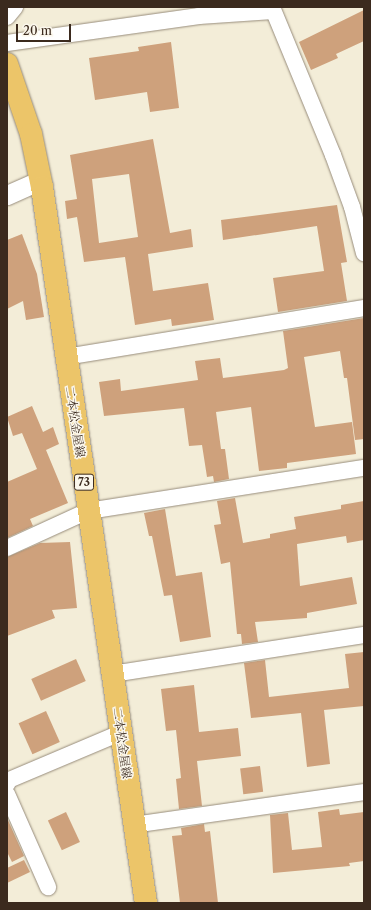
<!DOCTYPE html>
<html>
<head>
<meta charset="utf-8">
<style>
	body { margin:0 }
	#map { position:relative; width:371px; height:910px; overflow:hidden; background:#f3edd8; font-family:"Libre Caslon Text","Noto Serif JP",serif }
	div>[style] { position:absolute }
	.building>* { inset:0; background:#cea17c; transform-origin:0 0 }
	.roads { filter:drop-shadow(0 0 1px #978c7b) drop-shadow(0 0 1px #978c7b) }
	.minor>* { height:16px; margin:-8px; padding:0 8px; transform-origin:8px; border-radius:8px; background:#fff }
	.tertiary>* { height:19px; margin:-9.5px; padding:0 9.5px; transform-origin:9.5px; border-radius:9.5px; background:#fff }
	.primary>* { height:22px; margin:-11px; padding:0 11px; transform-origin:11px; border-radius:11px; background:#ecc569 }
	span { translate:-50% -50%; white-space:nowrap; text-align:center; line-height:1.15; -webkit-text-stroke:3px #fbf7ec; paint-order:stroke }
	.shield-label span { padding:1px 3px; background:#fbf7ec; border:1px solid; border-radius:3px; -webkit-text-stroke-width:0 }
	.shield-label { font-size:11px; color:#3b2a1e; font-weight:700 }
	.street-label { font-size:12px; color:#3b2a1e }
	.frame { position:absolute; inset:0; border:8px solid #3b2a1e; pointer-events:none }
	.scale { position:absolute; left:16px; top:24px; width:55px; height:18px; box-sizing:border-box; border:2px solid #3b2a1e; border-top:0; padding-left:5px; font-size:12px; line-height:14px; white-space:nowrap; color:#3b2a1e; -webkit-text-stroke:3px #fbf7ec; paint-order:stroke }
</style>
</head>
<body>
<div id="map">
	<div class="building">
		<div style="clip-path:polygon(364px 10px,364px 41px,336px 54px,338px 58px,311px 70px,299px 42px)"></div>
		<div style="clip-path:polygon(171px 42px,179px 108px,150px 112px,147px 92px,95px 100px,89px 58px,139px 51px,138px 47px)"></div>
		<div style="clip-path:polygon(evenodd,153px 139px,170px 233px,191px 229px,193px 247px,148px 254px,153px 291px,208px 283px,214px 320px,172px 326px,171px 319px,135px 325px,125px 257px,84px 262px,77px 217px,67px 219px,65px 201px,77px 199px,70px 155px,153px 139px,129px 174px,138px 237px,99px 243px,92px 179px,129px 174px)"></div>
		<div style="clip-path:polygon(337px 205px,347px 262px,341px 263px,347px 301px,278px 312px,273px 278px,324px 271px,317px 226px,223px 240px,221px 220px)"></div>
		<div style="clip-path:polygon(22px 234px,37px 274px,44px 317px,26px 320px,23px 301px,7px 309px,7px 240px)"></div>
		<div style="clip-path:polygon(364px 318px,364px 439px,355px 440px,347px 378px,344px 378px,340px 351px,304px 357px,315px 427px,352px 422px,356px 454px,287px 463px,287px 468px,259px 471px,251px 407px,216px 412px,221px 449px,225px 449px,229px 479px,214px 482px,213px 476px,207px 477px,202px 445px,189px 446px,184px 408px,104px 416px,99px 382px,120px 379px,121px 391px,198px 380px,195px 361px,220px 358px,223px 378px,284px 370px,288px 368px,283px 331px)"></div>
		<div style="clip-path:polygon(32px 406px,43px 432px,53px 427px,59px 444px,46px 450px,68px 503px,30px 519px,33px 526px,7px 538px,7px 482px,37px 469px,22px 433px,13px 436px,7px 417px)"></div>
		<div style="clip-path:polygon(235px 498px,243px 543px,270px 538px,270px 534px,296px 529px,294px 517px,341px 509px,341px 505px,364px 501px,364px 540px,347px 543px,346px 536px,297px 544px,300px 586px,352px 577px,357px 604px,307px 613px,307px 618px,255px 622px,258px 642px,242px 644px,241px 634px,237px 634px,230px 562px,221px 564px,214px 525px,221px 524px,217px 501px)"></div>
		<div style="clip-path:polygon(165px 509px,176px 576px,202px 572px,211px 637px,180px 642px,172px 595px,164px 596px,152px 536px,149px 536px,144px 513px)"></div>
		<div style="clip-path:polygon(70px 542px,77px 608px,52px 610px,55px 618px,7px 636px,7px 557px,40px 543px)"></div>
		<div style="clip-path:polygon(364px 652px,364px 706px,324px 710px,330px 764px,307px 767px,301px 713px,251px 718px,244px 663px,265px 660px,269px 697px,349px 688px,345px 654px)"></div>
		<div style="left:76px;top:659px;width:24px;height:49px;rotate:66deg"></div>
		<div style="clip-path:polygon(194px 685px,199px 732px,238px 728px,241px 756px,197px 761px,202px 806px,179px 809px,176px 779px,181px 778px,176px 730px,166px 731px,161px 689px)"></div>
		<div style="left:46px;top:711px;width:34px;height:30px;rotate:66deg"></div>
		<div style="left:260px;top:766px;width:26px;height:20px;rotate:83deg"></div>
		<div style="clip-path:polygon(339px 809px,340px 815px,364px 812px,364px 861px,349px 863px,350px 866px,273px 873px,270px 815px,288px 813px,292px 850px,322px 847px,318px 812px)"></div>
		<div style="left:66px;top:812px;width:33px;height:20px;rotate:65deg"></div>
		<div style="clip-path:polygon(7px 818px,24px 856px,12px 862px,7px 852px)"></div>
		<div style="clip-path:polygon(204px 824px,205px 832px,210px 831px,218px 903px,180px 903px,172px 836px,182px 835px,181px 828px)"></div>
		<div style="clip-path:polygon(24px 860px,30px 872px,7px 883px,7px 868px)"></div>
	</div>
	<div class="roads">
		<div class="minor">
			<div style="left:272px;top:7px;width:160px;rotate:67.6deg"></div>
			<div style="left:333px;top:155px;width:55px;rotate:69.9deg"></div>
			<div style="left:352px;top:207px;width:48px;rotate:75.4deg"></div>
			<div style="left:7px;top:17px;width:13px;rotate:-51deg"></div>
			<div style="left:7px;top:43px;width:194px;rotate:-8deg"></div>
			<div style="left:199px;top:16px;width:74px;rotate:-3.9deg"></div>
			<div style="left:65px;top:357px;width:303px;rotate:-9.3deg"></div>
			<div style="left:7px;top:548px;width:89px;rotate:-24.6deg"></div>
			<div style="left:88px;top:511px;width:279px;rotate:-8.9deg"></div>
			<div style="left:112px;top:674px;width:255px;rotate:-8.8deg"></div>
			<div style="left:7px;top:784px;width:4px;rotate:-63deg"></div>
			<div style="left:9px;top:780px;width:121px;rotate:-22.9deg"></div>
			<div style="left:7px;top:794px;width:102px;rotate:66.2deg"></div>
			<div style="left:133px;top:825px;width:233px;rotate:-8.1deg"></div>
		</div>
		<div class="tertiary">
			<div style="left:7px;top:195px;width:36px;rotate:-24deg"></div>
		</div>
		<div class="primary">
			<div style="left:7px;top:64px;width:74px;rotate:71.1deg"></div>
			<div style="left:31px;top:134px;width:54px;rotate:78.3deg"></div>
			<div style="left:42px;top:187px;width:724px;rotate:81.74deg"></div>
		</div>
	</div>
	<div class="shield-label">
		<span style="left:84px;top:482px">73</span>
	</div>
	<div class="street-label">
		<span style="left:75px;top:422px;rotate:81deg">二本松金屋線</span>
		<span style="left:122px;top:743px;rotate:82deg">二本松金屋線</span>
	</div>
	<div class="frame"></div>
	<div class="scale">20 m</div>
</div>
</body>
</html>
